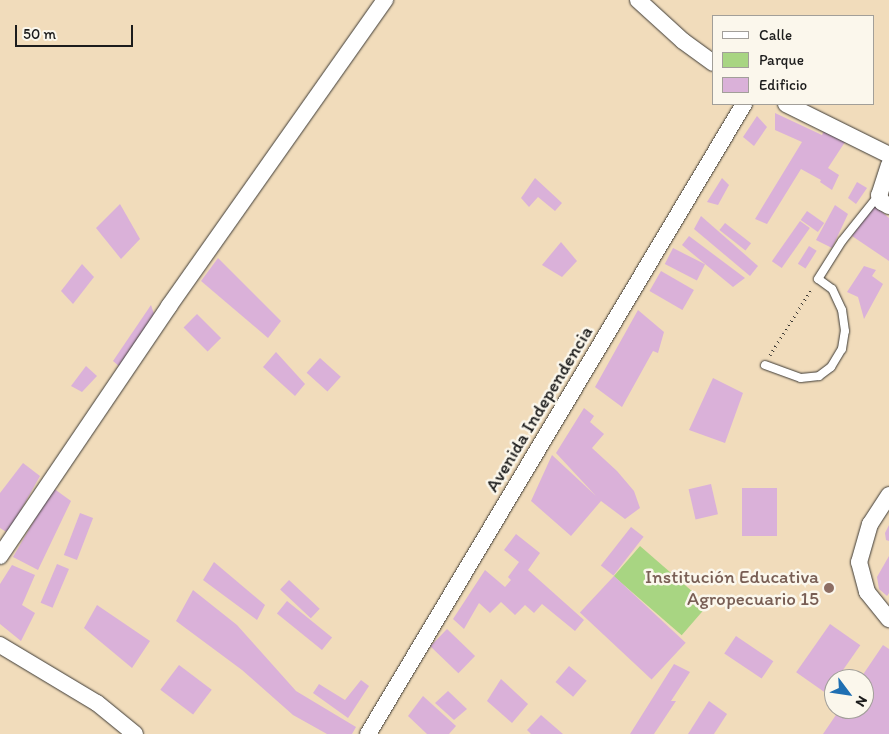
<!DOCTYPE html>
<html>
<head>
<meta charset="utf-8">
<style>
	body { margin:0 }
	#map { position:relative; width:889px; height:734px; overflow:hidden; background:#f1dcbb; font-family:Itim,sans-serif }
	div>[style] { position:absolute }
	.green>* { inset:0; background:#a8d582; transform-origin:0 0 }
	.building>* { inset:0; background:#dab1d9; transform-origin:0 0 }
	.path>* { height:3px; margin-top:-1.5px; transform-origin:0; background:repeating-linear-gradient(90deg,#3c3934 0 1px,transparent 0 5px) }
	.roads { filter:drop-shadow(0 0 1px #3c3934) drop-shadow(0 0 1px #3c3934) }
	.lane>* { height:8px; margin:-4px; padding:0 4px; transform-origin:4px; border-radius:4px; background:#fff }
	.street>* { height:16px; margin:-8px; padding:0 8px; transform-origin:8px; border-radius:8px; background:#fff }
	.dots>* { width:14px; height:14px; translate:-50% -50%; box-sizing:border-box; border:2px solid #fbf7ec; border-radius:50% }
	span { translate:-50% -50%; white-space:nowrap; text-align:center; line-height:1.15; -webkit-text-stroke:5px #fbf7ec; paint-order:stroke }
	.street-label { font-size:19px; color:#1c1c1c }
	.education-label { font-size:19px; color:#785e54 }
	.right { translate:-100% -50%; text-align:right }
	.legend { position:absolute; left:712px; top:15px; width:162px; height:90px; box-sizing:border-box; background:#fbf7ec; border:1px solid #a29f99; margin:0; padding:6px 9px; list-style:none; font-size:15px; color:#1c1c1c }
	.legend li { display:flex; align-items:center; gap:10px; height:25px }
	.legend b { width:25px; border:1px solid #a29f99 }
	.north { position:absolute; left:824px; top:669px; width:50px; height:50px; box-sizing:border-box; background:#fbf7ec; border:1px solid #a29f99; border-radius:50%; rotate:121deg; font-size:14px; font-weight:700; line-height:20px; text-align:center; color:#1c1c1c }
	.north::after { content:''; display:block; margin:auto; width:18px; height:22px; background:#1f6fb2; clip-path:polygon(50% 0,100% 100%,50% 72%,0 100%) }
	.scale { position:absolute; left:15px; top:25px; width:118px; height:22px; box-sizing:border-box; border:2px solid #1c1c1c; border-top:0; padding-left:6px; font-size:15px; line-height:18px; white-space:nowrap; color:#1c1c1c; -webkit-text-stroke:4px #fbf7ec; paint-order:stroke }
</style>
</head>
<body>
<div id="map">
	<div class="green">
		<div style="left:640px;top:546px;width:90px;height:40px;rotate:41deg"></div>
	</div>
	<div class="building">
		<div style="clip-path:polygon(775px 113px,822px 135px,824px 131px,845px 142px,828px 168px,839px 175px,832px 190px,820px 182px,821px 180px,801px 169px,767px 224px,755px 219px,802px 142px,775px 130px)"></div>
		<div style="clip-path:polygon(757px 116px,767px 127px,754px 146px,743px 137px)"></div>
		<div style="clip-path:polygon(535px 178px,562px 203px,555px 211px,538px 197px,529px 207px,521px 198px)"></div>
		<div style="clip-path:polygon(722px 178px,729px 185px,718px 205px,707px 202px)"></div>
		<div style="clip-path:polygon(857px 182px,867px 188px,856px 204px,848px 198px)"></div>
		<div style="clip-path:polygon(120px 204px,140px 239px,121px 259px,96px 228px)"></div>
		<div style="clip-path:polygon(835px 205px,848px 214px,832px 248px,816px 240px)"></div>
		<div style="clip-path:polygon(874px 205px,889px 218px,889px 261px,852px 236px)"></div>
		<div style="left:807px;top:211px;width:21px;height:11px;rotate:35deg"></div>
		<div style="clip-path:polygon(701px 216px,758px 266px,750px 276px,694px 229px)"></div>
		<div style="left:800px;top:221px;width:12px;height:49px;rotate:35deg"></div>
		<div style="left:725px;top:223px;width:33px;height:9px;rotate:38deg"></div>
		<div style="clip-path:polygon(689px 236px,745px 278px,733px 287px,682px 245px)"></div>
		<div style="clip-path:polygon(561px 242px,577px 261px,562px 277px,542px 265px)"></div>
		<div style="left:809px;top:246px;width:9px;height:21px;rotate:32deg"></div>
		<div style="left:673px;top:248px;width:36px;height:18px;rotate:27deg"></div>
		<div style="clip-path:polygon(218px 258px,281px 321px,268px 338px,201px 281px)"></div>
		<div style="clip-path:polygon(82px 264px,94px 277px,73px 304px,61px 291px)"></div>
		<div style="clip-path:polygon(864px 266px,876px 270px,872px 276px,883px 284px,864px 319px,858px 297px,847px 292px)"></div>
		<div style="left:661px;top:271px;width:38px;height:23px;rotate:30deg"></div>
		<div style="clip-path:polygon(151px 305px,154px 314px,120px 367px,113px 361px)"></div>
		<div style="clip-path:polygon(638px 310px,664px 332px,658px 353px,653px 351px,622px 407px,595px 387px)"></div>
		<div style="left:197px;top:314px;width:34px;height:19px;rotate:45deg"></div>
		<div style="clip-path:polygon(276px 352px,305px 384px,295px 396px,263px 367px)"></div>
		<div style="left:320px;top:358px;width:28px;height:20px;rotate:42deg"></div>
		<div style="clip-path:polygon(86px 366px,97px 376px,82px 392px,71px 386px)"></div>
		<div style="clip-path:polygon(713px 378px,743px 393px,725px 443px,689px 430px)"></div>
		<div style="clip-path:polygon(584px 408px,594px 416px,590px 422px,604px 434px,592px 448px,617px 471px,634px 491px,640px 508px,625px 519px,601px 501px,571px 536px,531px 501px,552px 455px,596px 496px,556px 453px)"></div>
		<div style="clip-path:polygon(23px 463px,40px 476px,8px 533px,0 528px,0 493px)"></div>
		<div style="left:711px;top:484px;width:31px;height:23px;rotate:77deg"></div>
		<div style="clip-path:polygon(53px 488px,71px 501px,38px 570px,13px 557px)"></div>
		<div style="left:777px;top:488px;width:48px;height:35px;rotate:90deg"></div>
		<div style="left:80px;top:513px;width:14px;height:45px;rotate:21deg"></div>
		<div style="clip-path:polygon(889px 525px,889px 541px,886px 540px,885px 533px)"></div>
		<div style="left:631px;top:527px;width:16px;height:49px;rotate:38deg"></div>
		<div style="clip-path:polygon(516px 534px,540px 553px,528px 570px,584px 620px,575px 631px,542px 604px,534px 613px,525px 605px,515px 615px,501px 602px,490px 613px,479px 603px,464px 629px,453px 619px,485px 570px,505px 587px,511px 580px,508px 577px,519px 562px,504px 550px)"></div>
		<div style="clip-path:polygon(889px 556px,889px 593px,887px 596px,879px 589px,877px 577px)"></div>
		<div style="clip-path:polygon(214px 562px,265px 605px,257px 620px,203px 580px)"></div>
		<div style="left:57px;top:564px;width:13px;height:42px;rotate:23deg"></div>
		<div style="clip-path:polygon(12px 565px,35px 575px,22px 605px,35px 613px,21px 641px,0 624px,0 584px)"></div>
		<div style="left:614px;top:576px;width:98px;height:50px;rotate:43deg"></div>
		<div style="left:289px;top:580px;width:42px;height:13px;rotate:43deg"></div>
		<div style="clip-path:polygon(193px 590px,237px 625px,296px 691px,356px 727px,352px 734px,327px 734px,293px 715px,242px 670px,176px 621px)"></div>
		<div style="left:287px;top:601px;width:58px;height:16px;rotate:39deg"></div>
		<div style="clip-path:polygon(97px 605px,150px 641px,132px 668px,84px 628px)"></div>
		<div style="left:830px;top:624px;width:37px;height:59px;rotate:35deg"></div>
		<div style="left:447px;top:629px;width:39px;height:24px;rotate:44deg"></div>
		<div style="left:736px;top:636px;width:45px;height:21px;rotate:34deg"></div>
		<div style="clip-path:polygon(883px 645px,889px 649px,889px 734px,823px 734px,840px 709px,864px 709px,864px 679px,860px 679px)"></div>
		<div style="clip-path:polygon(674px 664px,690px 672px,671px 701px,676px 701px,654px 734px,630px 734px)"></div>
		<div style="left:179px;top:665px;width:41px;height:31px;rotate:37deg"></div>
		<div style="left:569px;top:666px;width:23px;height:21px;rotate:40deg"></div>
		<div style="clip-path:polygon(501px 679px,528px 704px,512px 723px,487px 701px)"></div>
		<div style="clip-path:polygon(361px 680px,369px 686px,348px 718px,313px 693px,319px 684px,345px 700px)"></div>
		<div style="clip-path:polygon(448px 691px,467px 709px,454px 720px,435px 703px)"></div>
		<div style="clip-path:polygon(423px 696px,456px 726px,449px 734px,427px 734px,408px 716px)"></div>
		<div style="clip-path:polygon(709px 701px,727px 714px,714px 734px,688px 734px)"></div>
		<div style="clip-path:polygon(541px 715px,563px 734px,531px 734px,527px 730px)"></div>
	</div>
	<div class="path">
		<div style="left:770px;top:355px;width:79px;rotate:-57.9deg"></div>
	</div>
	<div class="roads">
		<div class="lane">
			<div style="left:765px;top:365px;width:38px;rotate:20deg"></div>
			<div style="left:801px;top:378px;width:18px;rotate:-6deg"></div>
			<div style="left:819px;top:376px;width:15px;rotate:-37deg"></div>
			<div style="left:831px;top:367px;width:21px;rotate:-59deg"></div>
			<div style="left:842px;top:349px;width:18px;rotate:-81deg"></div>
			<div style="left:845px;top:331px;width:21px;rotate:-98deg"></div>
			<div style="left:842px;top:310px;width:23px;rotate:-115deg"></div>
			<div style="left:832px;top:289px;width:17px;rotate:-144deg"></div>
			<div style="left:818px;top:279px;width:45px;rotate:-57.7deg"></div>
			<div style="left:842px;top:241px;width:58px;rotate:-51.3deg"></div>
		</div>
		<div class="street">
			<div style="left:638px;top:0;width:61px;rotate:42.3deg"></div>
			<div style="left:683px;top:41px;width:37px;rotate:36deg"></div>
			<div style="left:786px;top:104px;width:115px;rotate:26.3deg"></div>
			<div style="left:889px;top:165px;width:32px;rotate:108deg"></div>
			<div style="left:879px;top:195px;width:8px;rotate:67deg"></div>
			<div style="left:882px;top:202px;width:8px;rotate:30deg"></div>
			<div style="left:889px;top:495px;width:35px;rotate:123deg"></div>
			<div style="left:870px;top:524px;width:40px;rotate:106deg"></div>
			<div style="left:859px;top:562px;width:31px;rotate:75deg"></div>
			<div style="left:867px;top:592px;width:35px;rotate:51deg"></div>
			<div style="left:0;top:556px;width:302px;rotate:-55.9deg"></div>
			<div style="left:169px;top:306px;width:375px;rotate:-54.8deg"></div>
			<div style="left:0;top:645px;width:113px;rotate:30.9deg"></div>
			<div style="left:97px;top:703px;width:49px;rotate:39.2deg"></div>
			<div style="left:368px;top:734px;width:734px;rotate:-59.17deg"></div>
		</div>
	</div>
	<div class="dots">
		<div style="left:829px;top:588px;background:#8d6e63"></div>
	</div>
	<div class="street-label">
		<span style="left:539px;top:409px;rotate:-59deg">Avenida Independencia</span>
	</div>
	<div class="education-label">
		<span class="right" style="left:819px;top:588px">Institución Educativa<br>Agropecuario 15</span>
	</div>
	<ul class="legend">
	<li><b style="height:6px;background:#fff"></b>Calle</li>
	<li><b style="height:14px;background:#a8d582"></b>Parque</li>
	<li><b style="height:14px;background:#dab1d9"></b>Edificio</li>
	</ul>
	<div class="north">N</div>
	<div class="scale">50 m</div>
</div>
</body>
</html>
